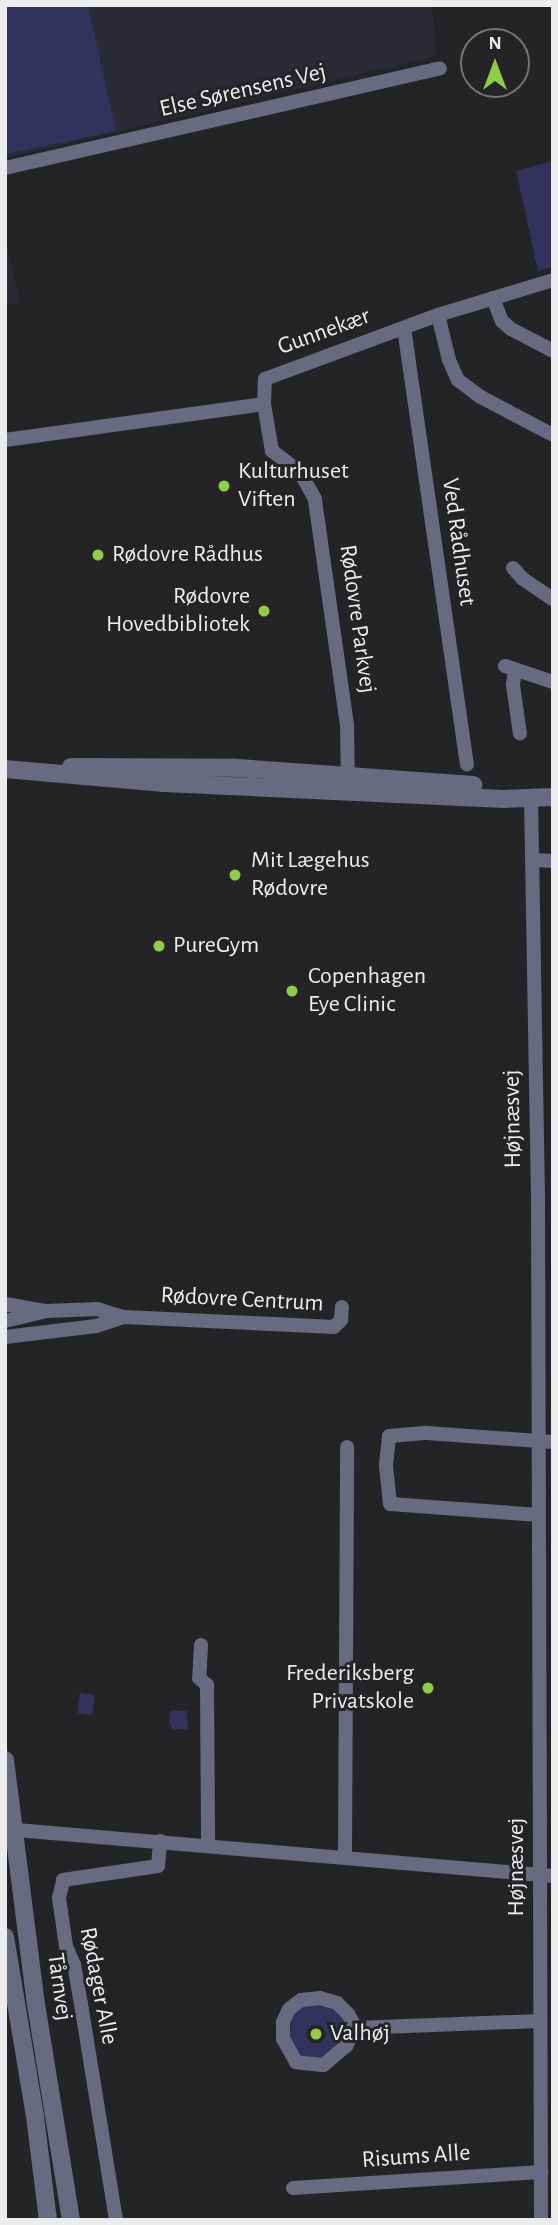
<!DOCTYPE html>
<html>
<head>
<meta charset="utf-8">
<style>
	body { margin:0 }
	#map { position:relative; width:558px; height:2225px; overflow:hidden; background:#242427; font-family:"Alegreya Sans",sans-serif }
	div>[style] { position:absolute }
	.built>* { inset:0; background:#2a2b34 }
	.green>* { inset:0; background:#32325c; transform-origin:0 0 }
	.minor>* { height:14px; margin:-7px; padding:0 7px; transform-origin:7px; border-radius:7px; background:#686a80 }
	.tertiary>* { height:18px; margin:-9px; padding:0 9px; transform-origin:9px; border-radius:9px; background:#686a80 }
	.dots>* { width:19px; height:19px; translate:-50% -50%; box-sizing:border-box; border:4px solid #242427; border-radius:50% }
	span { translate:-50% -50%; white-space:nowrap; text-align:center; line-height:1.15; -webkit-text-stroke:6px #242427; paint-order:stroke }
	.street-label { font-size:24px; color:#ececee }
	.poi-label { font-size:24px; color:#ececee }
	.left { translate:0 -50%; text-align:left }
	.right { translate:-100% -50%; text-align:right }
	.frame { position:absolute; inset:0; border:7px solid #ececee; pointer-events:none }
	.north { position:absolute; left:460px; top:28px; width:70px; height:70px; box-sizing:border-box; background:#242427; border:2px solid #747477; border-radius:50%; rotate:0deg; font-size:19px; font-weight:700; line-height:28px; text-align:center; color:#ececee }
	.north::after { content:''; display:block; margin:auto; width:24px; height:32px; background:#8ece43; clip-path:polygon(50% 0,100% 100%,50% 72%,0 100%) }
</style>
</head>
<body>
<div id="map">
	<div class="built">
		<div style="clip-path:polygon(5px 5px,432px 5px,436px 56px,5px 158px)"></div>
		<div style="clip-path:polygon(5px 239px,20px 303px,5px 306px)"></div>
	</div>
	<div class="green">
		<div style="clip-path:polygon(5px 5px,88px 5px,116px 131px,6px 154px)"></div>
		<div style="clip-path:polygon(553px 161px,553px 267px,538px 271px,516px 171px)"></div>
		<div style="left:80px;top:1693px;width:15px;height:20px;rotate:8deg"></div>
		<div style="clip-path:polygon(171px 1710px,187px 1711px,188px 1729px,173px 1729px,169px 1723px)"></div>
		<div style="clip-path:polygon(323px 2004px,336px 2009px,351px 2026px,342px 2044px,321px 2061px,297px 2057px,289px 2041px,292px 2016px,302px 2005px)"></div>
	</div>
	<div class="minor">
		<div style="left:5px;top:168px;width:446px;rotate:-12.9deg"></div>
		<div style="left:493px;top:298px;width:25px;rotate:69deg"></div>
		<div style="left:502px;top:321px;width:12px;rotate:42deg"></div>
		<div style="left:511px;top:329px;width:47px;rotate:27.6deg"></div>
		<div style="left:438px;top:315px;width:46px;rotate:76.3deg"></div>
		<div style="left:449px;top:360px;width:22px;rotate:66deg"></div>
		<div style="left:458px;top:380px;width:26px;rotate:37deg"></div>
		<div style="left:479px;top:396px;width:84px;rotate:27.8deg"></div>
		<div style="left:404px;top:328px;width:441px;rotate:81.8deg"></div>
		<div style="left:5px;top:440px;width:261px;rotate:-7.9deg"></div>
		<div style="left:513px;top:568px;width:15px;rotate:48deg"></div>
		<div style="left:523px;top:579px;width:36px;rotate:34deg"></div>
		<div style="left:505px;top:666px;width:51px;rotate:18.4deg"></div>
		<div style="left:515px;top:670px;width:15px;rotate:98deg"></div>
		<div style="left:513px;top:685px;width:49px;rotate:81.9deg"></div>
		<div style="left:348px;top:787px;width:62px;rotate:-90.9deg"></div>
		<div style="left:347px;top:725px;width:228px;rotate:-98.1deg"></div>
		<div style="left:315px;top:499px;width:31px;rotate:-119deg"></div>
		<div style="left:300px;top:472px;width:35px;rotate:-143deg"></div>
		<div style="left:272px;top:451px;width:48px;rotate:-99.7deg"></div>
		<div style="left:264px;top:404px;width:25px;rotate:-88deg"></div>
		<div style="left:265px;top:379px;width:184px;rotate:-20.3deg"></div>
		<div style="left:438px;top:315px;width:120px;rotate:-16.9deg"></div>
		<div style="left:531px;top:796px;width:402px;rotate:89deg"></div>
		<div style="left:538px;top:1198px;width:1022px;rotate:89.83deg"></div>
		<div style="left:532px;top:860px;width:21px;rotate:3deg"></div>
		<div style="left:5px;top:1304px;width:42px;rotate:9.7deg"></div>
		<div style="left:5px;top:1321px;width:43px;rotate:-13.4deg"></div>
		<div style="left:47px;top:1311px;width:50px;rotate:-2.3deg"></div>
		<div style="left:97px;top:1309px;width:28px;rotate:17deg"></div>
		<div style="left:124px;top:1317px;width:210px;rotate:2.7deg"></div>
		<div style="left:334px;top:1327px;width:10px;rotate:-45deg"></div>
		<div style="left:341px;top:1320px;width:13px;rotate:-86deg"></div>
		<div style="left:5px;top:1337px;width:92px;rotate:-6.9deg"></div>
		<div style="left:96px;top:1326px;width:29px;rotate:-18deg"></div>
		<div style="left:538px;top:1515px;width:148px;rotate:-175.7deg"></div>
		<div style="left:390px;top:1504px;width:39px;rotate:-96deg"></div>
		<div style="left:386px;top:1465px;width:29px;rotate:-84deg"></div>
		<div style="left:389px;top:1436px;width:38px;rotate:-5deg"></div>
		<div style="left:427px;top:1433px;width:126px;rotate:4.1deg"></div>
		<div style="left:201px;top:1645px;width:33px;rotate:93deg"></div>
		<div style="left:199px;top:1678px;width:11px;rotate:41deg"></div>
		<div style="left:207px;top:1685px;width:161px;rotate:89.6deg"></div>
		<div style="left:5px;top:1829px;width:550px;rotate:4.9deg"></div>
		<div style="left:345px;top:1857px;width:410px;rotate:-89.7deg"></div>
		<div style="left:320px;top:1998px;width:18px;rotate:16deg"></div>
		<div style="left:337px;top:2003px;width:16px;rotate:45deg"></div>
		<div style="left:348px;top:2014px;width:16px;rotate:60deg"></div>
		<div style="left:356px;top:2028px;width:21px;rotate:119deg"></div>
		<div style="left:346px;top:2046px;width:30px;rotate:140deg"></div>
		<div style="left:323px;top:2065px;width:27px;rotate:-174deg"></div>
		<div style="left:296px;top:2062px;width:26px;rotate:-119deg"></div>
		<div style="left:283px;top:2039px;width:17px;rotate:-90deg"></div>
		<div style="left:283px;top:2022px;width:14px;rotate:-65deg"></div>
		<div style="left:289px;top:2009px;width:15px;rotate:-37deg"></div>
		<div style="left:301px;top:2000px;width:19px;rotate:-6deg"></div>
		<div style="left:356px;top:2028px;width:184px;rotate:-2.2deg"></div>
		<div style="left:293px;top:2188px;width:249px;rotate:-3.7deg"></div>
		<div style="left:116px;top:2220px;width:219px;rotate:-99.2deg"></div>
		<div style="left:81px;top:2004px;width:40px;rotate:-100deg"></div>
		<div style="left:74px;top:1965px;width:21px;rotate:-113deg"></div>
		<div style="left:66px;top:1946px;width:49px;rotate:-98.3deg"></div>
		<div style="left:59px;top:1898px;width:18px;rotate:-77deg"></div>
		<div style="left:63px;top:1880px;width:96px;rotate:-8.4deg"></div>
		<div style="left:158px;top:1866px;width:25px;rotate:-85deg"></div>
	</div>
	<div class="tertiary">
		<div style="left:71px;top:767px;width:166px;rotate:0.3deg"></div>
		<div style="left:237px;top:768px;width:237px;rotate:4.1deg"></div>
		<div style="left:5px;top:769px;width:160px;rotate:5deg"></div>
		<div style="left:164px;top:783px;width:340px;rotate:2.7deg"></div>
		<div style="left:504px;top:799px;width:49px;rotate:-2.3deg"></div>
		<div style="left:5px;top:1760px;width:240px;rotate:82.8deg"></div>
		<div style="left:35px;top:1998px;width:225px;rotate:80.8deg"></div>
		<div style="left:5px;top:1937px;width:181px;rotate:80.5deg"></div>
		<div style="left:35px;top:2116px;width:105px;rotate:82.9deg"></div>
	</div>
	<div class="dots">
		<div style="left:224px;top:486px;background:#8ece43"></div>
		<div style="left:98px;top:555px;background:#8ece43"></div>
		<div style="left:264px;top:611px;background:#8ece43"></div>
		<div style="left:235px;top:875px;background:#8ece43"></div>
		<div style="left:159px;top:946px;background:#8ece43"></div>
		<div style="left:292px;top:991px;background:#8ece43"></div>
		<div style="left:428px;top:1688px;background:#8ece43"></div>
		<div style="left:316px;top:2034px;background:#8ece43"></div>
	</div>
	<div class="street-label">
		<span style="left:243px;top:91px;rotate:-13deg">Else Sørensens Vej</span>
		<span style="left:324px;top:332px;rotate:-20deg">Gunnekær</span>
		<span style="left:458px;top:542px;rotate:82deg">Ved Rådhuset</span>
		<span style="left:357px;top:619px;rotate:82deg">Rødovre Parkvej</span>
		<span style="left:513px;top:1119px;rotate:-91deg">Højnæsvej</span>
		<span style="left:242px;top:1300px;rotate:3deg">Rødovre Centrum</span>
		<span style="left:517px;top:1867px;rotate:-90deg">Højnæsvej</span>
		<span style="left:98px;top:1986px;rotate:79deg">Rødager Alle</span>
		<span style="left:59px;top:1987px;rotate:82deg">Tårnvej</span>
		<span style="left:416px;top:2157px;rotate:-4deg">Risums Alle</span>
	</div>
	<div class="poi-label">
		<span class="left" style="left:238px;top:486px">Kulturhuset<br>Viften</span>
		<span class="left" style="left:112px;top:555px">Rødovre Rådhus</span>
		<span class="right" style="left:250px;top:611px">Rødovre<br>Hovedbibliotek</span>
		<span class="left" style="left:251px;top:875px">Mit Lægehus<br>Rødovre</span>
		<span class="left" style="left:173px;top:946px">PureGym</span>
		<span class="left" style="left:308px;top:991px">Copenhagen<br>Eye Clinic</span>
		<span class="right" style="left:414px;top:1688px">Frederiksberg<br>Privatskole</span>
		<span class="left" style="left:330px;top:2034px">Valhøj</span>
	</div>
	<div class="frame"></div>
	<div class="north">N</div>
</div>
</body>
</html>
